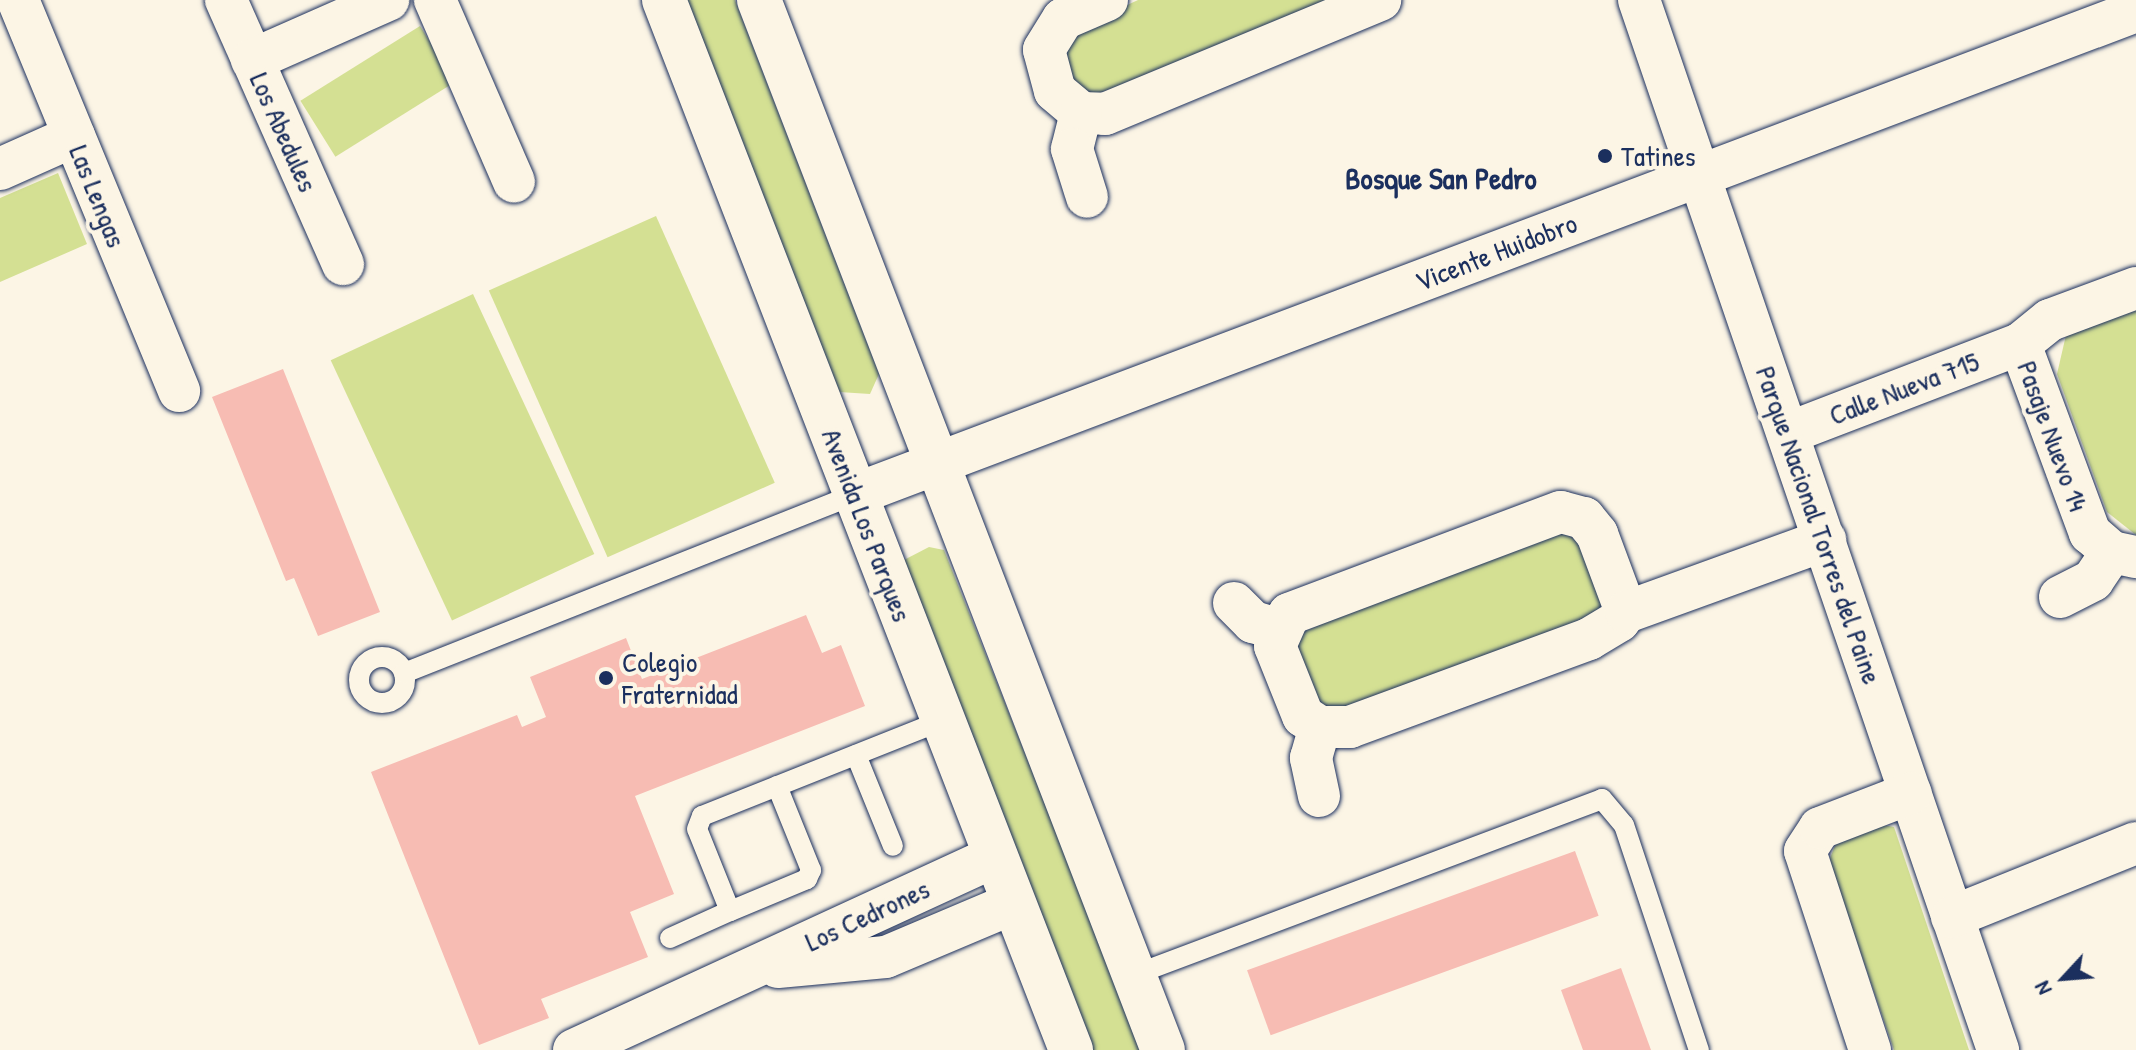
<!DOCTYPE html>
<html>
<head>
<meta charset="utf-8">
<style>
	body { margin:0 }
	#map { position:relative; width:2136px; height:1050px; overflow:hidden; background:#fcf5e5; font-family:"Patrick Hand",sans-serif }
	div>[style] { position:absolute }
	.green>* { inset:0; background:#d4e093; transform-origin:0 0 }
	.building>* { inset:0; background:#f7bcb3; transform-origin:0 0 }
	.roads { filter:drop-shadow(0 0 2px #1b2f5e) drop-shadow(0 0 2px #1b2f5e) }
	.service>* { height:20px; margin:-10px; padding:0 10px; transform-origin:10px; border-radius:10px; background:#fcf5e5 }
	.service>.ring { margin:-10px; padding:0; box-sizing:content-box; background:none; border:20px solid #fcf5e5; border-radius:50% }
	.minor>* { height:42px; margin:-21px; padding:0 21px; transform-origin:21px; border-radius:21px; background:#fcf5e5 }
	.secondary>* { height:44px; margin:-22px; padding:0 22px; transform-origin:22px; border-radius:22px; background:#fcf5e5 }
	.dots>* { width:22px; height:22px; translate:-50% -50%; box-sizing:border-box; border:4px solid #fcf5e5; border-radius:50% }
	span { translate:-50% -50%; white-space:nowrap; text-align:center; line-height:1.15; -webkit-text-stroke:8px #fcf5e5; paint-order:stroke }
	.street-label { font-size:28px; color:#1b2f5e }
	.poi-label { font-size:28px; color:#1b2f5e }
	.left { translate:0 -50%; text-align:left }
	.neighbourhood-label { font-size:30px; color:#1b2f5e; font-weight:700 }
	.north { position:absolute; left:2024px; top:938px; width:80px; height:80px; -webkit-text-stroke:6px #fcf5e5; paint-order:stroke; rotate:244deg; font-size:22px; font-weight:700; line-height:32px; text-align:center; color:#1b2f5e }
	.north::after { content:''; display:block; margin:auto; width:28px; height:36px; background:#1b2f5e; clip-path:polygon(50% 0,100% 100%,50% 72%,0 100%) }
</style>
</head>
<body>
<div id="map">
	<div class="green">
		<div style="clip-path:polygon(682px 0,735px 0,879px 374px,870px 394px,839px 392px)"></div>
		<div style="clip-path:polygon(1138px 0,1343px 0,1335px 11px,1088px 97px,1064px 75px,1065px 34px)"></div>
		<div style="left:420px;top:26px;width:66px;height:141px;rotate:58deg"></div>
		<div style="clip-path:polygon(58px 173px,87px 244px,0 282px,0 198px)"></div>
		<div style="left:656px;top:216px;width:292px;height:183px;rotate:66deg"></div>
		<div style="left:473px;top:294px;width:287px;height:157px;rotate:65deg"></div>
		<div style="clip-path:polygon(2136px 305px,2136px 535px,2107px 512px,2057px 374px,2066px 335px)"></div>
		<div style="left:1572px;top:523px;width:100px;height:307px;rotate:68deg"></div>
		<div style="clip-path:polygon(929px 547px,944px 550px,1143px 1050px,1086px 1050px,902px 561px)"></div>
		<div style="clip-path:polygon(1878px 824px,1894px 827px,1969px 1050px,1894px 1050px,1829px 861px,1836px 843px)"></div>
	</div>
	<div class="building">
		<div style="clip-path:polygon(283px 369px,380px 612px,318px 636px,294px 578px,286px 581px,212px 397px)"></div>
		<div style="clip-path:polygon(806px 615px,822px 653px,841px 645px,865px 706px,635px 796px,674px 894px,630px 912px,648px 957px,541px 999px,549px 1018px,479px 1045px,371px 772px,517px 715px,522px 727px,546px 717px,530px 677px,626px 638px,642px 679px)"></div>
		<div style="left:1575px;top:851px;width:69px;height:349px;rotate:70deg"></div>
		<div style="clip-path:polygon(1621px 968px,1651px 1050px,1583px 1050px,1561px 990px)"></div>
	</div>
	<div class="roads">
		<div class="service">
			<div class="ring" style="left:359px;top:657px;width:26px;height:26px"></div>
			<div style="left:404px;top:673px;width:486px;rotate:-21.6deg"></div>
			<div style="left:856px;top:755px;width:98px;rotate:67.9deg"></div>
			<div style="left:777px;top:786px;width:91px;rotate:68deg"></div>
			<div style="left:811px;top:870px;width:10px;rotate:114deg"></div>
			<div style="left:807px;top:879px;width:83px;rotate:157.4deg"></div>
			<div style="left:730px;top:911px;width:88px;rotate:-111.9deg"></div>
			<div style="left:697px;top:829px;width:14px;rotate:-69deg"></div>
			<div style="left:702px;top:816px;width:259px;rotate:-21.7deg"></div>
			<div style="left:670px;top:938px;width:66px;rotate:-24.2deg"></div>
			<div style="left:1134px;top:975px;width:500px;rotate:-20.6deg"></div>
			<div style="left:1602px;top:799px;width:34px;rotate:50deg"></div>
			<div style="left:1624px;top:825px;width:237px;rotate:71.6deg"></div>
		</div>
		<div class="minor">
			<div style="left:18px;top:0;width:423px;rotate:67.6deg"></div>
			<div style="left:226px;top:0;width:289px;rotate:66.1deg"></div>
			<div style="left:435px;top:0;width:198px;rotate:66.5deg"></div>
			<div style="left:1107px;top:0;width:48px;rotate:156.6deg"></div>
			<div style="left:1063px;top:19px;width:36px;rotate:122deg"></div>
			<div style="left:1044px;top:50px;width:42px;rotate:75deg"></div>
			<div style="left:1055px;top:91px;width:34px;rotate:40deg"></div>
			<div style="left:1081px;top:113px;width:24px;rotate:2deg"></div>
			<div style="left:1105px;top:114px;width:298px;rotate:-22.5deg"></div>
			<div style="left:1639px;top:0;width:1110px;rotate:71.12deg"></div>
			<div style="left:252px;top:60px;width:149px;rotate:-23.8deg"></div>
			<div style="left:1081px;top:113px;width:37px;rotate:104deg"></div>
			<div style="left:1072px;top:149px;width:50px;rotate:72.6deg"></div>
			<div style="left:0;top:169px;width:81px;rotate:-24deg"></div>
			<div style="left:2020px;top:344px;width:202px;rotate:69.7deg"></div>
			<div style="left:2090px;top:533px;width:29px;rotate:41deg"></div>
			<div style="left:2112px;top:552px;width:25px;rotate:12deg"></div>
			<div style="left:1788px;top:433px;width:248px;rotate:-21deg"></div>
			<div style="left:2020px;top:344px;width:38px;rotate:-39deg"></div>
			<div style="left:2050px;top:320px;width:92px;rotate:-20.4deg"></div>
			<div style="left:856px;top:494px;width:1368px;rotate:-20.67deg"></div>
			<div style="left:1561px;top:512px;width:24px;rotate:15deg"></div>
			<div style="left:1584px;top:518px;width:21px;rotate:51deg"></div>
			<div style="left:1597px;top:534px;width:83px;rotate:69.6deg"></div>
			<div style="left:1626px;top:612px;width:11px;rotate:128deg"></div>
			<div style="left:1619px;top:621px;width:35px;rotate:149deg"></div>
			<div style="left:1589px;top:639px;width:255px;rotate:159.8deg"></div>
			<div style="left:1350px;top:727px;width:30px;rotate:180deg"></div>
			<div style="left:1320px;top:727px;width:20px;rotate:-147deg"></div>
			<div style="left:1303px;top:716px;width:75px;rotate:-111.8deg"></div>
			<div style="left:1275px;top:646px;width:35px;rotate:-66deg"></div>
			<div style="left:1289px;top:614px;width:290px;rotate:-20.6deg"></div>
			<div style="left:2060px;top:597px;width:37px;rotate:-27deg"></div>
			<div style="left:2093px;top:580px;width:34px;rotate:-56deg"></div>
			<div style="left:1234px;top:603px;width:27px;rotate:45deg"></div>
			<div style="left:1253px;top:622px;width:26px;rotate:16deg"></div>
			<div style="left:1626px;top:612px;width:212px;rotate:-19.9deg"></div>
			<div style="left:1319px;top:796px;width:39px;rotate:-102deg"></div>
			<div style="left:1311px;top:758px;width:32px;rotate:-74deg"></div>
			<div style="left:1952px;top:917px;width:198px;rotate:-21.9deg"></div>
			<div style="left:778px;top:967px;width:108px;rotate:-5.3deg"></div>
			<div style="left:886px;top:957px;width:139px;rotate:-22.9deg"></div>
			<div style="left:574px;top:1050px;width:464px;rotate:-24.7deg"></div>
			<div style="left:1870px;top:1050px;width:209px;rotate:-108.1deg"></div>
			<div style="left:1805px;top:851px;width:27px;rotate:-57deg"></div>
			<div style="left:1820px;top:828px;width:97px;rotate:-21deg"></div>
		</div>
		<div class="secondary">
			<div style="left:664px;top:0;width:1126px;rotate:68.81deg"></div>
			<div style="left:759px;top:0;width:1125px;rotate:68.96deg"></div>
		</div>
	</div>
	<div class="dots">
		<div style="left:1605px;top:156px;background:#1b2f5e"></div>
		<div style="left:606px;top:678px;background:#1b2f5e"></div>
	</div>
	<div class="street-label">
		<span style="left:284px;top:132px;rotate:66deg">Los Abedules</span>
		<span style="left:98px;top:196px;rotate:68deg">Las Lengas</span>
		<span style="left:1496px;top:252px;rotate:-21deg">Vicente Huidobro</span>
		<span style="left:1904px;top:388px;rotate:-21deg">Calle Nueva 715</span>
		<span style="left:2053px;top:436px;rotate:70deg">Pasaje Nuevo 14</span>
		<span style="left:867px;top:525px;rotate:69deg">Avenida Los Parques</span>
		<span style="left:1819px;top:525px;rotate:71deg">Parque Nacional Torres del Paine</span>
		<span style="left:867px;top:915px;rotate:-25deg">Los Cedrones</span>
	</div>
	<div class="poi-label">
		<span class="left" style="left:1621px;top:156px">Tatines</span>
		<span class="left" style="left:622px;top:678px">Colegio<br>Fraternidad</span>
	</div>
	<div class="neighbourhood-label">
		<span style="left:1441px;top:178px">Bosque San Pedro</span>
	</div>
	<div class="north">N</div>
</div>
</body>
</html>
